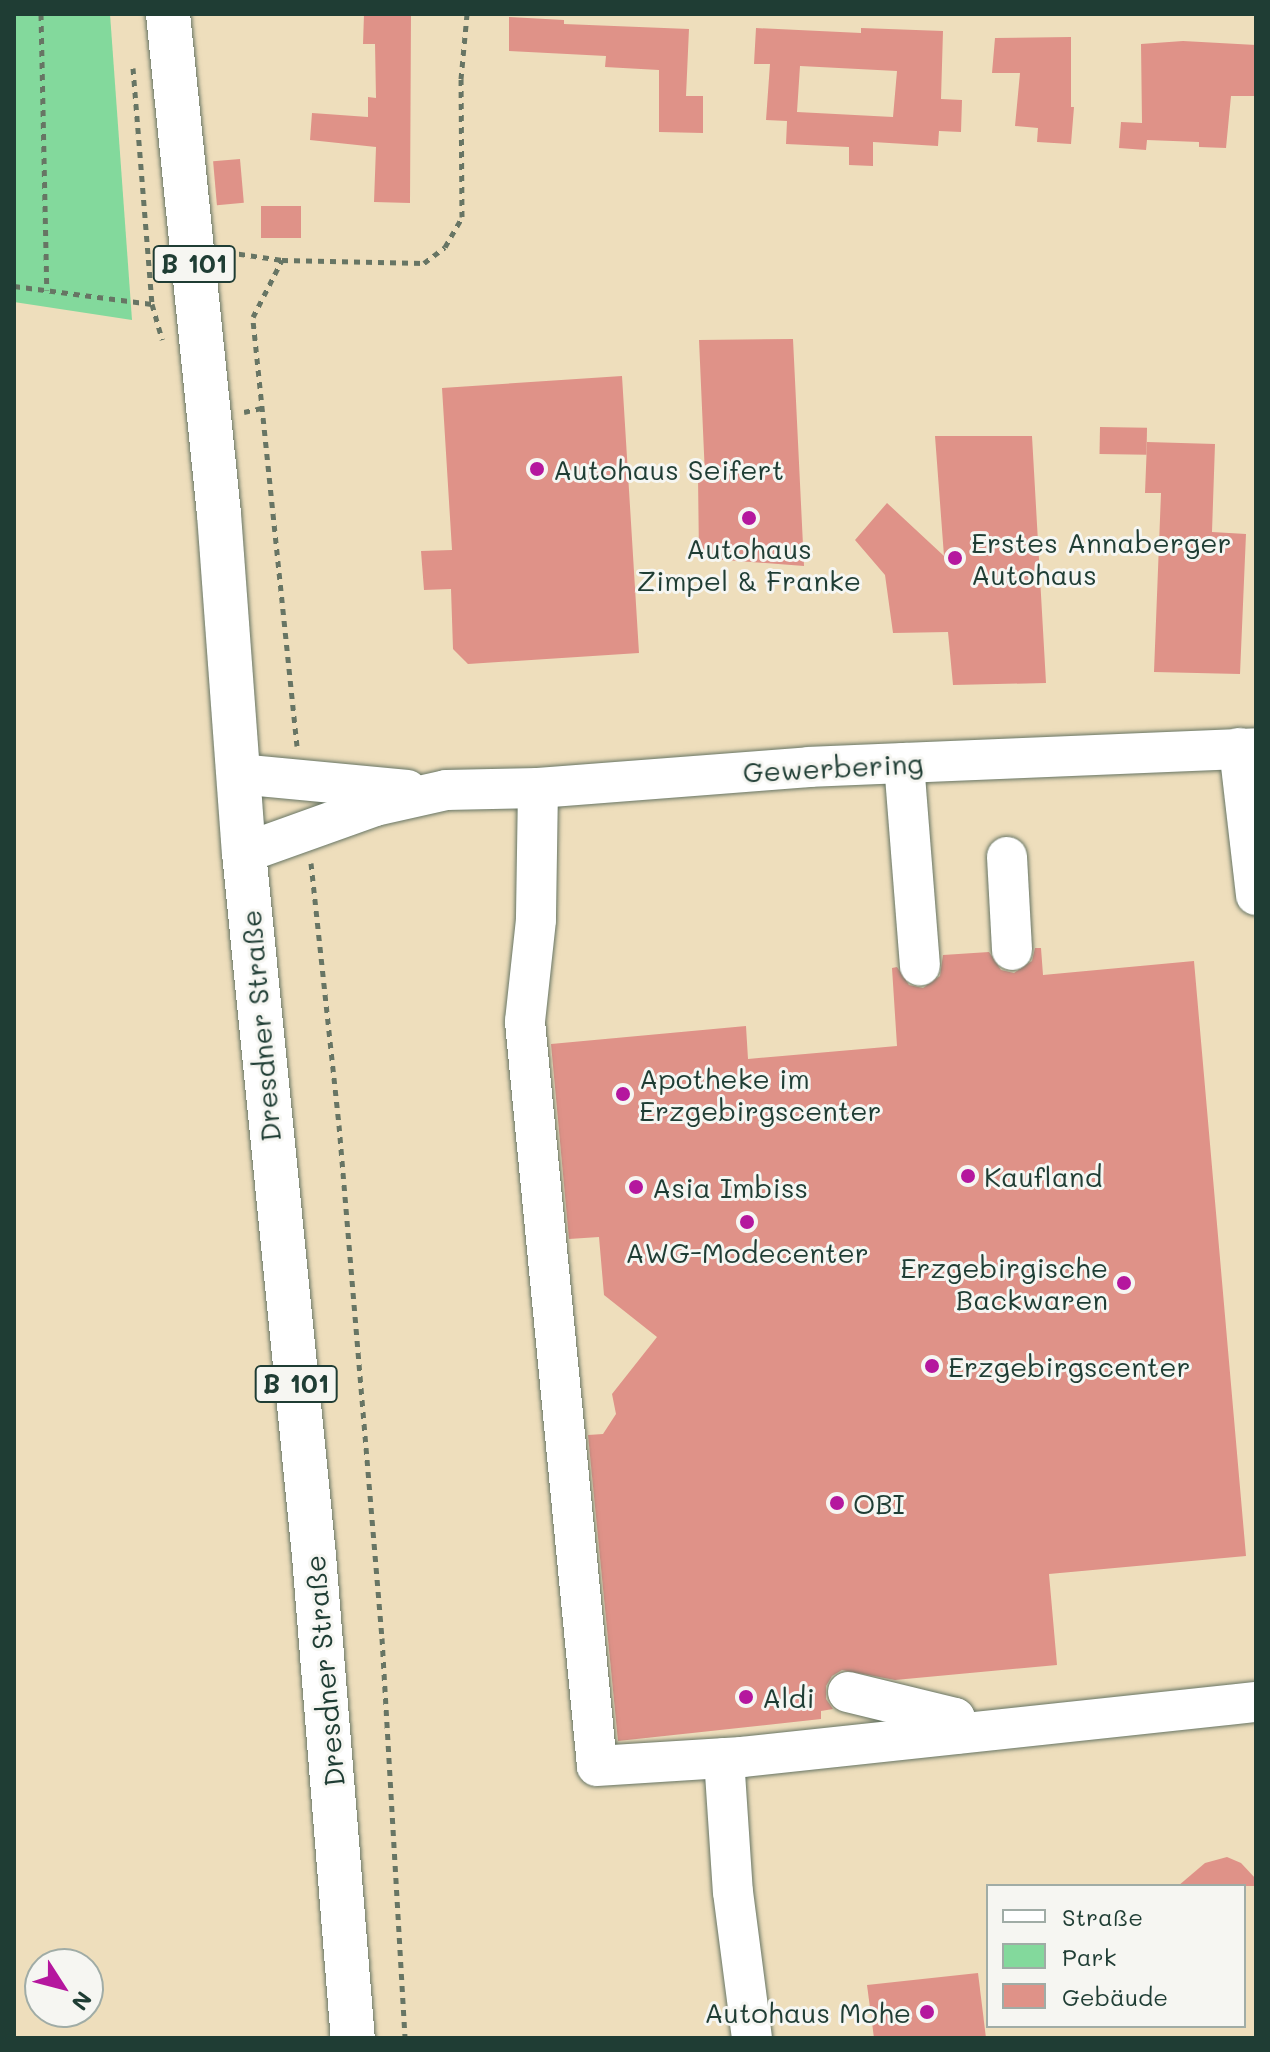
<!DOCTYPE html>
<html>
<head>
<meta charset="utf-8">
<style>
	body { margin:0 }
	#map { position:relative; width:1270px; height:2052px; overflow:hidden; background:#eedebc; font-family:Mali,sans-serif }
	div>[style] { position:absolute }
	.green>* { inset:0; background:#83d99c }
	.building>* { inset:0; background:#df9288; transform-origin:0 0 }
	.path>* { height:5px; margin-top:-2.5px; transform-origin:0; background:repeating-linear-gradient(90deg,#677564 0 6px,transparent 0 12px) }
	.roads { filter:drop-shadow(0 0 2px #677564) drop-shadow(0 0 2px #677564) }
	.minor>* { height:40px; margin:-20px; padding:0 20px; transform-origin:20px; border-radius:20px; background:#fff }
	.major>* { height:44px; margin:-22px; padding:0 22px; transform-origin:22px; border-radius:22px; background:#fff }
	.dots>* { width:22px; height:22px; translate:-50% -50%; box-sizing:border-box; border:4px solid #f6f6f2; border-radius:50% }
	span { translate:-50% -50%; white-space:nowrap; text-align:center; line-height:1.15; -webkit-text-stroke:6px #f6f6f2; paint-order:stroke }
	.shield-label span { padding:2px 6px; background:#f6f6f2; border:2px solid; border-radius:6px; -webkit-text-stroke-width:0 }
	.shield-label { font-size:26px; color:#1f3d34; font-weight:700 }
	.poi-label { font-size:28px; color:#1f3d34 }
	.left { translate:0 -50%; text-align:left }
	.right { translate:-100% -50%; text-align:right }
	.street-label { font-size:28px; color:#1f3d34 }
	.frame { position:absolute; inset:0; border:16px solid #1f3d34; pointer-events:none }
	.legend { position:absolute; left:986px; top:1884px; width:260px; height:144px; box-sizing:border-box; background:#f6f6f2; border:2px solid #a0aca6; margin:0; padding:10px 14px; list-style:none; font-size:24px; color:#1f3d34 }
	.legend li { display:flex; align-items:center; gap:16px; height:40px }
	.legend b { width:40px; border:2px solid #a0aca6 }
	.north { position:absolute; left:24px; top:1948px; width:80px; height:80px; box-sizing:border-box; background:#f6f6f2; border:2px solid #a0aca6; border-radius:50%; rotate:126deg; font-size:22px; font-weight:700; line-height:32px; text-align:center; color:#1f3d34 }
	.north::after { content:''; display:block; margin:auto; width:28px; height:36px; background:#b5179e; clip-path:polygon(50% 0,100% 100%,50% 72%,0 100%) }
</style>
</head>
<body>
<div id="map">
	<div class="green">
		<div style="clip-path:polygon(14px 14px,110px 14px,132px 320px,14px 302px)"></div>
	</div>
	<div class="building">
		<div style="clip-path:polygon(364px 14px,411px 14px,410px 203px,374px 202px,376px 147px,310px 140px,312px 113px,368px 117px,368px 97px,376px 98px,375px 44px,363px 44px)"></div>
		<div style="clip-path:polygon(509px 17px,564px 20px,564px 24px,689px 29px,686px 96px,703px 96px,703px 133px,659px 132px,659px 70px,605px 67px,606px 56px,509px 51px)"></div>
		<div style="clip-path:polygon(evenodd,756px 28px,861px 33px,861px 28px,943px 31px,941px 99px,962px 100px,961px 132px,939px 131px,938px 146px,873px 142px,873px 166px,849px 165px,849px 147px,786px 144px,787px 121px,766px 120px,770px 64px,754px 64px,756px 28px,800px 66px,897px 71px,893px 117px,797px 112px,800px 66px)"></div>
		<div style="clip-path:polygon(1071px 37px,1071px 107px,1074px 107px,1071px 144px,1037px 142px,1038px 128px,1015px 126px,1020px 73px,992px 73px,995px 38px)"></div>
		<div style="clip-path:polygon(1183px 41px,1256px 45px,1256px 96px,1231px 96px,1226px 148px,1199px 147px,1199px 142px,1147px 140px,1146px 150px,1119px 148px,1121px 122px,1142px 123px,1141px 44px)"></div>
		<div style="left:240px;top:159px;width:44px;height:27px;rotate:85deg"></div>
		<div style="left:261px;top:206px;width:40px;height:32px"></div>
		<div style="clip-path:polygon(793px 339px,804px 566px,699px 558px,698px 476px,705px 476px,699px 340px)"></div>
		<div style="clip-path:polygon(622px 376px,639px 653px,468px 664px,453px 649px,451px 589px,424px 590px,421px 551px,452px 550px,442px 388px)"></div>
		<div style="left:1100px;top:427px;width:47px;height:27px;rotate:1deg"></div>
		<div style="clip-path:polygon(935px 436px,1032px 436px,1046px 683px,953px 685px,948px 632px,893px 633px,885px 575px,855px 540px,887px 503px,944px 556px)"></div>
		<div style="clip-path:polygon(1147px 442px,1215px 444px,1212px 532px,1246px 534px,1240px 674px,1154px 672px,1161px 493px,1145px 493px)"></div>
		<div style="clip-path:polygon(1035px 948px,1041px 948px,1043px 975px,1194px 961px,1246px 1556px,1049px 1574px,1057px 1665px,895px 1680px,842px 1670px,832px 1676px,826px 1686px,826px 1699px,833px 1709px,821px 1711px,821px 1719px,618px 1741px,588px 1435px,603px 1434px,616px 1414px,612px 1394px,657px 1337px,604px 1295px,599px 1237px,569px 1239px,551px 1044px,746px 1026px,748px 1059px,897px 1046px,892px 968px,897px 967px,909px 985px,923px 988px,940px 976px,943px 955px,989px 952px,1001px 970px,1014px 973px,1032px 961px)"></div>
		<div style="clip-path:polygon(1227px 1857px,1241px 1863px,1256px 1879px,1256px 1886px,1178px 1886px,1205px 1863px)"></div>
		<div style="clip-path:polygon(978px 1973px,986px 2038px,874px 2038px,867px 1985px)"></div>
	</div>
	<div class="path">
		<div style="left:41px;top:14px;width:276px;rotate:88.8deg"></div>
		<div style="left:133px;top:68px;width:237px;rotate:85.4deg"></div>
		<div style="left:152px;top:304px;width:37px;rotate:74deg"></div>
		<div style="left:227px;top:252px;width:56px;rotate:8.3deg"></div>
		<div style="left:14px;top:286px;width:139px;rotate:7.4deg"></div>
		<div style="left:244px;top:412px;width:18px;rotate:-13deg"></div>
		<div style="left:297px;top:746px;width:431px;rotate:-95.9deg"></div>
		<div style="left:253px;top:317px;width:64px;rotate:-63deg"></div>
		<div style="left:282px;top:260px;width:142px;rotate:1.2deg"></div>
		<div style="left:424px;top:263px;width:26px;rotate:-37deg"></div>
		<div style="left:445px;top:247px;width:34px;rotate:-60deg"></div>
		<div style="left:462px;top:217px;width:138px;rotate:-90.4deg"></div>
		<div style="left:461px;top:79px;width:65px;rotate:-84.7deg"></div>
		<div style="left:311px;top:863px;width:263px;rotate:83.9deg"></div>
		<div style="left:339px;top:1125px;width:515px;rotate:85.21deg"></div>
		<div style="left:382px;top:1638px;width:401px;rotate:86.7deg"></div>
	</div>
	<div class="roads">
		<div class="minor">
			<div style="left:1239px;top:748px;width:148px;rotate:83.4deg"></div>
			<div style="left:904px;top:763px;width:203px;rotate:85.5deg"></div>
			<div style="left:238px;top:774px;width:170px;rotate:5.4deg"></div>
			<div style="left:538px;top:788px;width:132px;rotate:90.9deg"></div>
			<div style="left:536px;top:920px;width:103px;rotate:96.2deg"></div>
			<div style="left:525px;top:1022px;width:747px;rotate:84.47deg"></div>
			<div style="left:597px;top:1766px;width:145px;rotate:-3.6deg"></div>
			<div style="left:742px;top:1757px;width:517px;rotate:-6.11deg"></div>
			<div style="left:244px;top:853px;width:139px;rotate:-19.7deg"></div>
			<div style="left:375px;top:806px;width:73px;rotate:-12.7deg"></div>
			<div style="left:446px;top:790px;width:92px;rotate:-1.2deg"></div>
			<div style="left:538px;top:788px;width:272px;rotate:-4.4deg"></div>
			<div style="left:809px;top:767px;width:447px;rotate:-2.4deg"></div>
			<div style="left:1007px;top:857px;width:93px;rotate:86.9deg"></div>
			<div style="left:848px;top:1692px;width:110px;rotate:13.7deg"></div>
			<div style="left:955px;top:1718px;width:16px;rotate:79deg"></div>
			<div style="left:724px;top:1758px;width:134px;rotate:86.2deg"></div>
			<div style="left:733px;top:1892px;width:147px;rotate:82.6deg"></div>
		</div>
		<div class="major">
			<div style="left:168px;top:14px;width:503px;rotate:84.18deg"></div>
			<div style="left:219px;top:514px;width:340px;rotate:85.8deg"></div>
			<div style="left:244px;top:853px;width:706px;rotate:84.31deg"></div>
			<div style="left:314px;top:1556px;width:484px;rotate:85.4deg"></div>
		</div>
	</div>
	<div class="dots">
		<div style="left:537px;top:469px;background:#b5179e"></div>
		<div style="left:749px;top:518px;background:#b5179e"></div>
		<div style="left:955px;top:558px;background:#b5179e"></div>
		<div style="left:623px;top:1094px;background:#b5179e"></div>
		<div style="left:968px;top:1176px;background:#b5179e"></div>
		<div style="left:636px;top:1187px;background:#b5179e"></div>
		<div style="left:747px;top:1222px;background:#b5179e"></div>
		<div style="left:1124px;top:1283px;background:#b5179e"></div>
		<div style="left:932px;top:1366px;background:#b5179e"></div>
		<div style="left:837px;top:1503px;background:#b5179e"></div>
		<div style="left:746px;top:1697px;background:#b5179e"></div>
		<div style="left:927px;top:2012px;background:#b5179e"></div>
	</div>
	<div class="shield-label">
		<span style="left:194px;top:264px">B 101</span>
		<span style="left:296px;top:1384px">B 101</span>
	</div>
	<div class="poi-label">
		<span class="left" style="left:553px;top:469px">Autohaus Seifert</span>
		<span class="left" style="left:971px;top:558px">Erstes Annaberger<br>Autohaus</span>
		<span style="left:749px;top:564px">Autohaus<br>Zimpel &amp; Franke</span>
		<span class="left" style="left:639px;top:1094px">Apotheke im<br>Erzgebirgscenter</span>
		<span class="left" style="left:984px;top:1176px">Kaufland</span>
		<span class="left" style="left:652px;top:1187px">Asia Imbiss</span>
		<span style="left:747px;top:1252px">AWG-Modecenter</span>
		<span class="right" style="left:1108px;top:1283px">Erzgebirgische<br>Backwaren</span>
		<span class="left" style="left:948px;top:1366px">Erzgebirgscenter</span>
		<span class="left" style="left:853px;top:1503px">OBI</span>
		<span class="left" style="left:762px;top:1697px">Aldi</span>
		<span class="right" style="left:911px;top:2012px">Autohaus Mohe</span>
	</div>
	<div class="street-label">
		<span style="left:833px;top:767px;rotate:-3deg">Gewerbering</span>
		<span style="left:260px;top:1026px;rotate:-95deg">Dresdner Straße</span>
		<span style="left:324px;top:1671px;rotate:-95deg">Dresdner Straße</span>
	</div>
	<div class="frame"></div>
	<ul class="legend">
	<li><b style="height:10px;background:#fff"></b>Straße</li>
	<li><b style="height:22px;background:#83d99c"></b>Park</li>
	<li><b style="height:22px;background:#df9288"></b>Gebäude</li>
	</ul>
	<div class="north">N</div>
</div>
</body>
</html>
